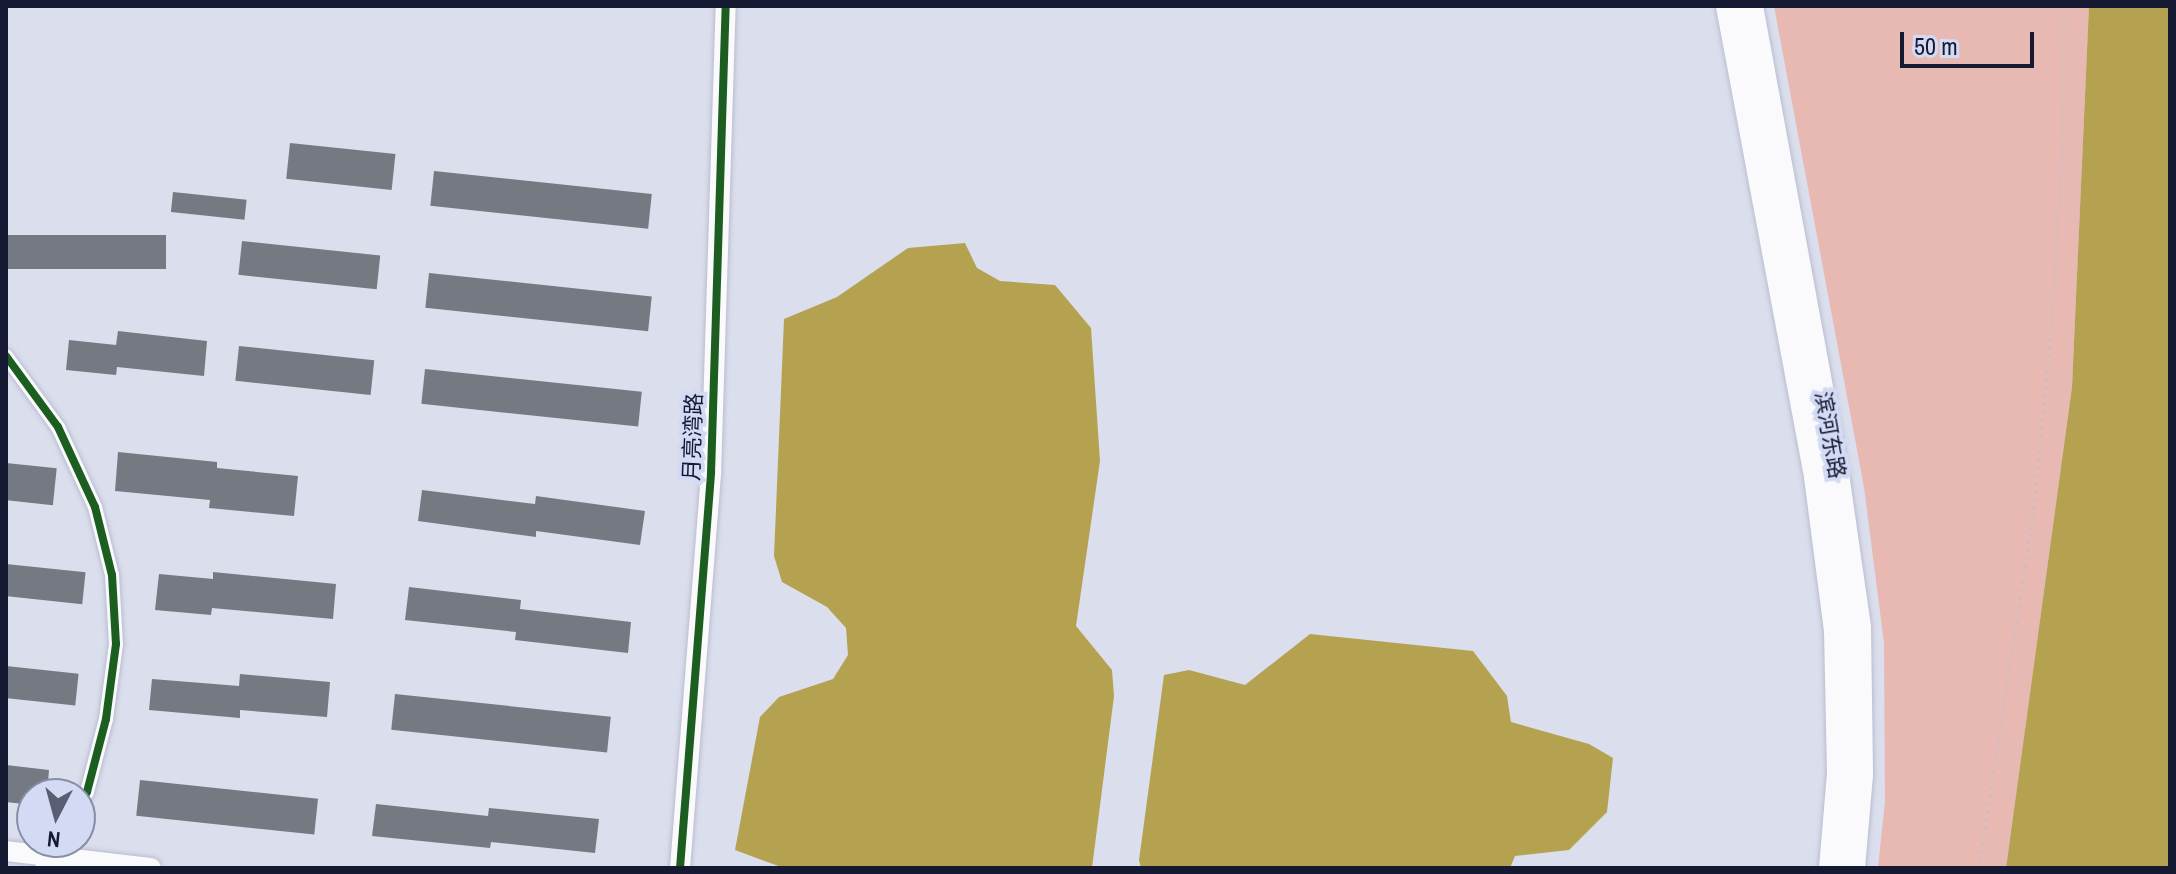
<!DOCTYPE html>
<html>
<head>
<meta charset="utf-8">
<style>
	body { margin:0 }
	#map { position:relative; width:2176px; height:874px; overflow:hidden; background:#dbdeec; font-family:"Archivo Narrow","Noto Sans SC",sans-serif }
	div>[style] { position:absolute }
	.green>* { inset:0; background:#e8b8b2 }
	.water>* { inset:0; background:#b5a251 }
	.building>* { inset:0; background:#757a82; transform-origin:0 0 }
	.path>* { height:3px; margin-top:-1.5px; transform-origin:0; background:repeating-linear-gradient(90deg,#bfc1c8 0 2px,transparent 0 8px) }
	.roads { filter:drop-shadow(0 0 2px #b9bdd0) drop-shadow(0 0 2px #b9bdd0) }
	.street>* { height:14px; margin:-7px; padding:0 7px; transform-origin:7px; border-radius:7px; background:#fafafc }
	.secondary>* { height:20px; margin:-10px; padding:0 10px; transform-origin:10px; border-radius:10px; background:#fafafc }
	.primary>* { height:24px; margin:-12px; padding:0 12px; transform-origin:12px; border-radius:12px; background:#fafafc }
	.cycleway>* { height:8px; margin:-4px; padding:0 4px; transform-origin:4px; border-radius:4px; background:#1b5e20 }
	span { translate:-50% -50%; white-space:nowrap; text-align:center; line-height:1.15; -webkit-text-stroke:8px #d3daf4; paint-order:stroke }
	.street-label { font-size:22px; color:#151931 }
	.frame { position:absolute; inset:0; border:8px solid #151931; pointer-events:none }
	.north { position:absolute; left:16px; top:778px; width:80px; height:80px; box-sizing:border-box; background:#d3daf4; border:2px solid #878da6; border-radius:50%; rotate:186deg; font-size:22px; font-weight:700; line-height:32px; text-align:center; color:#151931 }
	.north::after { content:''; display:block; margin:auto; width:28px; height:36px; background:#5a5e72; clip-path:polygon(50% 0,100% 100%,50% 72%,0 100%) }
	.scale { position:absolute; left:1900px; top:32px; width:134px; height:36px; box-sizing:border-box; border:4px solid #151931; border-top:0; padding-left:10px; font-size:24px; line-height:28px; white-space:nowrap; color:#151931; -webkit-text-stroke:6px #d3daf4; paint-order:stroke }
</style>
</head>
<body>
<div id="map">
	<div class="green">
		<div style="clip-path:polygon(1774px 6px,2089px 6px,2072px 387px,2006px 868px,1878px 868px,1885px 801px,1884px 643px,1864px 487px)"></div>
	</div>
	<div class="water">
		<div style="clip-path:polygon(2089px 6px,2170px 6px,2170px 868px,2006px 868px,2072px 387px)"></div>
		<div style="clip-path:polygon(965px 243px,977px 268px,1000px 281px,1055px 285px,1091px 328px,1100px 461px,1076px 626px,1112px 670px,1114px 696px,1092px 868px,784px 868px,735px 850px,760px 717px,779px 697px,833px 679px,848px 655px,846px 628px,827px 607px,782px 582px,774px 556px,784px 319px,837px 297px,908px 248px)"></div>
		<div style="clip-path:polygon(1310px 634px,1473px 651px,1507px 696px,1511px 722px,1589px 744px,1613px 758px,1607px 812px,1569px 850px,1515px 856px,1510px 868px,1141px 868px,1139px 860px,1164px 675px,1189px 670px,1245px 685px)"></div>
	</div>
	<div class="building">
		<div style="left:290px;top:143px;width:106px;height:36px;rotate:6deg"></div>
		<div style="left:434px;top:171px;width:219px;height:35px;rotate:6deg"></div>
		<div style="left:173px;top:192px;width:74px;height:20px;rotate:6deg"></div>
		<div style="left:166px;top:235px;width:34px;height:160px;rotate:90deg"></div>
		<div style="left:242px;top:241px;width:139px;height:34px;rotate:6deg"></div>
		<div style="left:429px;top:273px;width:224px;height:35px;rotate:6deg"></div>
		<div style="clip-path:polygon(118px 331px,207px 341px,204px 376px,117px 367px,116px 375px,66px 370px,69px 340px,116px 345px)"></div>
		<div style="left:239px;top:346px;width:136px;height:35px;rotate:6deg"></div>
		<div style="left:425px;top:369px;width:218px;height:35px;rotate:6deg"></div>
		<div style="clip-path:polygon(118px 452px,217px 462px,217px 468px,298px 476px,294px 516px,209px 508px,210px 500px,115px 491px)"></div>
		<div style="left:6px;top:463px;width:51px;height:37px;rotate:6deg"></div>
		<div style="clip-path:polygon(422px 490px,535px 504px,536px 496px,645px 511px,640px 545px,536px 531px,536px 537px,418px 521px)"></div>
		<div style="left:6px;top:564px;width:80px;height:32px;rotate:6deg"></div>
		<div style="clip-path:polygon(213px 572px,336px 584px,333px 619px,212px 608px,211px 615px,155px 610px,159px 574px,213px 579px)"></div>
		<div style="clip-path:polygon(409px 587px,521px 600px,520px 609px,631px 622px,628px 653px,515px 640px,516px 632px,405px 620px)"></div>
		<div style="left:6px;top:666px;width:73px;height:32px;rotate:6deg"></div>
		<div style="clip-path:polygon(240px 674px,330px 682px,327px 717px,240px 710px,240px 718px,149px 710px,152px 679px,239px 686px)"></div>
		<div style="left:395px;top:694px;width:217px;height:36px;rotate:6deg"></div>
		<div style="clip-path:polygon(6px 765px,49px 770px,47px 794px,32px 794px,32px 805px,6px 802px)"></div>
		<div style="left:140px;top:780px;width:179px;height:36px;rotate:6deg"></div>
		<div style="clip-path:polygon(376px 804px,488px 816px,489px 808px,599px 819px,595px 853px,491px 842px,490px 848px,372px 836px)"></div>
	</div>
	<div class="path">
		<div style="left:1979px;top:868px;width:356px;rotate:-81.3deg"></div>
		<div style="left:2033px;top:516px;width:184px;rotate:-84.4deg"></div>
		<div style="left:2051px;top:333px;width:191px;rotate:-86.4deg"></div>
		<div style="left:2063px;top:142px;width:136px;rotate:-89.6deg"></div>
	</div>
	<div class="roads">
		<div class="street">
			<div style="left:6px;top:356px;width:88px;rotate:53.8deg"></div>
			<div style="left:58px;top:427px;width:88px;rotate:65.2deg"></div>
			<div style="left:95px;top:507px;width:70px;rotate:76deg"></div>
			<div style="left:112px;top:575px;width:69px;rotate:86.7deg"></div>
			<div style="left:116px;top:644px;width:76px;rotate:97.6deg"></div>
			<div style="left:106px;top:719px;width:75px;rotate:104.6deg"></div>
			<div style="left:87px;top:792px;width:14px;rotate:120deg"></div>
			<div style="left:42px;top:868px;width:31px;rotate:-58deg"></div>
		</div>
		<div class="secondary">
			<div style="left:6px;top:851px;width:146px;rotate:6.7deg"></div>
			<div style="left:680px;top:868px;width:396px;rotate:-85.5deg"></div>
			<div style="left:711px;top:473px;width:467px;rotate:-88.2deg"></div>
		</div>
		<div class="primary">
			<div style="left:1728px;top:6px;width:479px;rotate:79.4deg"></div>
			<div style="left:1816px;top:477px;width:154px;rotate:82.6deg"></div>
			<div style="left:1836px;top:630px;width:143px;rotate:88.8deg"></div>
			<div style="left:1839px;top:773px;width:95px;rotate:94.8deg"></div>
			<div style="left:1751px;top:6px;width:476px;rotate:79.6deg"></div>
			<div style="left:1837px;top:474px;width:155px;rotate:81.8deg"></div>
			<div style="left:1859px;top:627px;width:148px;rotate:89.2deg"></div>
			<div style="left:1861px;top:775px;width:93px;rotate:94.9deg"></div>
		</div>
	</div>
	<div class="cycleway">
		<div style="left:6px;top:356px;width:88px;rotate:53.8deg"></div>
		<div style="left:58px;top:427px;width:88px;rotate:65.2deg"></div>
		<div style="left:95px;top:507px;width:70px;rotate:76deg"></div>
		<div style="left:112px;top:575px;width:69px;rotate:86.7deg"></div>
		<div style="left:116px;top:644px;width:76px;rotate:97.6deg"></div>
		<div style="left:106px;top:719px;width:75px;rotate:104.6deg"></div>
		<div style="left:87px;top:792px;width:14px;rotate:120deg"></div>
		<div style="left:680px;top:868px;width:396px;rotate:-85.5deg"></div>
		<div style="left:711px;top:473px;width:467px;rotate:-88.2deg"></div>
	</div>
	<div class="street-label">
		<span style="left:1830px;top:435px;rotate:80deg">滨河东路</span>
		<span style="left:693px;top:437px;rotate:-88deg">月亮湾路</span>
	</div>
	<div class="frame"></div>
	<div class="north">N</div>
	<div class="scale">50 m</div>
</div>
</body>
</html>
